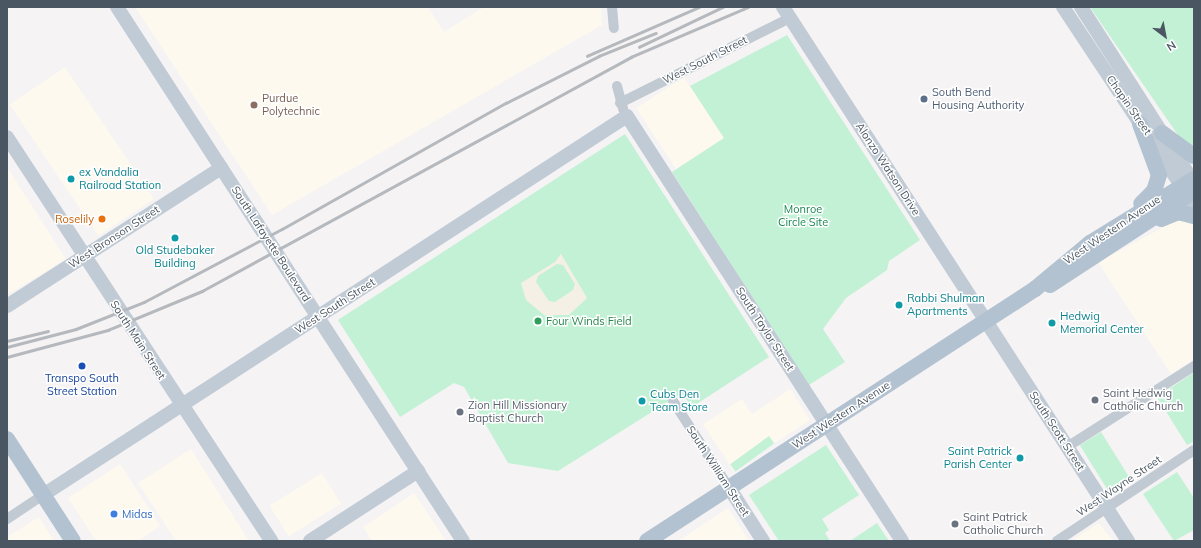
<!DOCTYPE html>
<html>
<head>
<meta charset="utf-8">
<style>
	body { margin:0 }
	#map { position:relative; width:1201px; height:548px; overflow:hidden; background:#f5f3f3; font-family:Mulish,sans-serif }
	div>[style] { position:absolute }
	.commercial>* { inset:0; background:#fdf9ef; transform-origin:0 0 }
	.green>* { inset:0; background:#c3f1d5; transform-origin:0 0 }
	.sand>* { inset:0; background:#f5f0e5 }
	.street>* { height:10px; margin:-5px; padding:0 5px; transform-origin:5px; border-radius:5px; background:#c1cad2 }
	.secondary>* { height:14px; margin:-7px; padding:0 7px; transform-origin:7px; border-radius:7px; background:#c1cbd6 }
	.primary>* { height:16px; margin:-8px; padding:0 8px; transform-origin:8px; border-radius:8px; background:#b3c2d1 }
	.rail>* { height:2.5px; margin:-1.25px; padding:0 1.25px; transform-origin:1.25px; border-radius:1.25px; background:#b5b8bd }
	.dots>* { width:11px; height:11px; translate:-50% -50%; box-sizing:border-box; border:2px solid #fff; border-radius:50% }
	span { translate:-50% -50%; white-space:nowrap; text-align:center; line-height:1.15; -webkit-text-stroke:3px #fff; paint-order:stroke }
	.street-label { font-size:11px; color:#4a5661 }
	.service-label { font-size:11px; color:#4e5e75 }
	.left { translate:0 -50%; text-align:left }
	.education-label { font-size:11px; color:#785e54 }
	.culture-label { font-size:11px; color:#0d838f }
	.right { translate:-100% -50%; text-align:right }
	.park-label { font-size:11px; color:#17864f }
	.food-label { font-size:11px; color:#c56008 }
	.leisure-label { font-size:11px; color:#27864d }
	.transit-label { font-size:11px; color:#164399 }
	.worship-label { font-size:11px; color:#5b616d }
	.shop-label { font-size:11px; color:#366cbe }
	.frame { position:absolute; inset:0; border:8px solid #4a5661; pointer-events:none }
	.north { position:absolute; left:1145px; top:16px; width:40px; height:40px; -webkit-text-stroke:3px #fff; paint-order:stroke; rotate:148deg; font-size:11px; font-weight:700; line-height:16px; text-align:center; color:#4a5661 }
	.north::after { content:''; display:block; margin:auto; width:14px; height:18px; background:#4a5661; clip-path:polygon(50% 0,100% 100%,50% 72%,0 100%) }
</style>
</head>
<body>
<div id="map">
	<div class="commercial">
		<div style="clip-path:polygon(135px 7px,428px 7px,444px 32px,484px 7px,601px 7px,602px 25px,272px 215px)"></div>
		<div style="left:65px;top:67px;width:159px;height:67px;rotate:56deg"></div>
		<div style="left:684px;top:77px;width:73px;height:57px;rotate:57deg"></div>
		<div style="clip-path:polygon(7px 167px,66px 259px,7px 295px)"></div>
		<div style="clip-path:polygon(1179px 219px,1194px 226px,1194px 359px,1171px 374px,1098px 262px)"></div>
		<div style="clip-path:polygon(790px 389px,810px 420px,733px 470px,703px 424px,742px 399px,752px 414px)"></div>
		<div style="clip-path:polygon(191px 449px,249px 541px,176px 541px,138px 483px)"></div>
		<div style="clip-path:polygon(120px 464px,160px 526px,138px 541px,96px 541px,68px 498px)"></div>
		<div style="left:322px;top:473px;width:36px;height:62px;rotate:58deg"></div>
		<div style="clip-path:polygon(414px 493px,446px 541px,372px 541px,363px 527px)"></div>
		<div style="clip-path:polygon(728px 508px,749px 541px,678px 541px)"></div>
		<div style="clip-path:polygon(39px 517px,54px 541px,7px 541px,7px 537px)"></div>
		<div style="clip-path:polygon(1099px 523px,1113px 541px,1071px 541px)"></div>
	</div>
	<div class="green">
		<div style="clip-path:polygon(1090px 7px,1194px 7px,1194px 148px,1180px 138px)"></div>
		<div style="clip-path:polygon(787px 35px,920px 240px,889px 261px,887px 270px,846px 298px,823px 329px,845px 362px,809px 385px,672px 172px,724px 138px,690px 86px)"></div>
		<div style="clip-path:polygon(625px 134px,769px 357px,692px 407px,682px 393px,558px 471px,508px 463px,464px 387px,454px 383px,400px 417px,338px 320px)"></div>
		<div style="clip-path:polygon(1193px 373px,1194px 441px,1187px 445px,1157px 397px)"></div>
		<div style="left:1101px;top:432px;width:58px;height:25px;rotate:58deg"></div>
		<div style="left:769px;top:436px;width:9px;height:48px;rotate:54deg"></div>
		<div style="clip-path:polygon(826px 445px,859px 495px,822px 519px,829px 530px,825px 533px,830px 541px,779px 541px,749px 495px)"></div>
		<div style="clip-path:polygon(1177px 472px,1194px 498px,1194px 530px,1174px 541px,1143px 494px)"></div>
		<div style="clip-path:polygon(877px 523px,889px 541px,850px 541px)"></div>
	</div>
	<div class="sand">
		<div style="clip-path:polygon(evenodd,561px 254px,587px 298px,569px 315px,544px 315px,526px 300px,521px 283px,555px 262px,561px 254px,557px 264px,563px 265px,575px 284px,573px 290px,555px 302px,549px 301px,536px 282px,538px 276px,557px 264px)"></div>
	</div>
	<div class="street">
		<div style="left:612px;top:7px;width:21px;rotate:85deg"></div>
		<div style="left:617px;top:86px;width:24px;rotate:75deg"></div>
		<div style="left:620px;top:103px;width:190px;rotate:-26.6deg"></div>
		<div style="left:673px;top:401px;width:105px;rotate:57.1deg"></div>
		<div style="left:1067px;top:447px;width:151px;rotate:-32.5deg"></div>
		<div style="left:7px;top:519px;width:43px;rotate:-33.7deg"></div>
		<div style="left:1057px;top:541px;width:164px;rotate:-33.6deg"></div>
	</div>
	<div class="secondary">
		<div style="left:117px;top:7px;width:636px;rotate:57.06deg"></div>
		<div style="left:783px;top:7px;width:636px;rotate:57.13deg"></div>
		<div style="left:1063px;top:7px;width:237px;rotate:56.5deg"></div>
		<div style="left:1081px;top:7px;width:209px;rotate:57.3deg"></div>
		<div style="left:7px;top:137px;width:483px;rotate:56.8deg"></div>
		<div style="left:7px;top:306px;width:255px;rotate:-32.8deg"></div>
		<div style="left:730px;top:489px;width:62px;rotate:57.6deg"></div>
		<div style="left:43px;top:495px;width:696px;rotate:-32.98deg"></div>
		<div style="left:627px;top:116px;width:506px;rotate:57.09deg"></div>
		<div style="left:310px;top:541px;width:129px;rotate:-32.9deg"></div>
	</div>
	<div class="primary">
		<div style="left:1140px;top:124px;width:54px;rotate:69.6deg"></div>
		<div style="left:1159px;top:175px;width:17px;rotate:107deg"></div>
		<div style="left:1154px;top:191px;width:18px;rotate:135deg"></div>
		<div style="left:1162px;top:133px;width:39px;rotate:36deg"></div>
		<div style="left:1161px;top:219px;width:18px;rotate:-22deg"></div>
		<div style="left:1178px;top:212px;width:16px;rotate:14deg"></div>
		<div style="left:1050px;top:285px;width:172px;rotate:-33.1deg"></div>
		<div style="left:7px;top:439px;width:121px;rotate:57.1deg"></div>
		<div style="left:647px;top:541px;width:463px;rotate:-33deg"></div>
		<div style="left:1035px;top:289px;width:72px;rotate:-39.9deg"></div>
		<div style="left:1090px;top:243px;width:122px;rotate:-31.6deg"></div>
	</div>
	<div class="rail">
		<div style="left:639px;top:47px;width:93px;rotate:-25.5deg"></div>
		<div style="left:587px;top:56px;width:122px;rotate:-23.6deg"></div>
		<div style="left:7px;top:341px;width:42px;rotate:-13.7deg"></div>
		<div style="left:7px;top:347px;width:71px;rotate:-14.6deg"></div>
		<div style="left:76px;top:329px;width:73px;rotate:-21.7deg"></div>
		<div style="left:144px;top:302px;width:156px;rotate:-27.9deg"></div>
		<div style="left:282px;top:229px;width:257px;rotate:-29.4deg"></div>
		<div style="left:506px;top:103px;width:104px;rotate:-26.8deg"></div>
		<div style="left:599px;top:56px;width:61px;rotate:-22deg"></div>
		<div style="left:7px;top:357px;width:105px;rotate:-15deg"></div>
		<div style="left:108px;top:330px;width:102px;rotate:-22.5deg"></div>
		<div style="left:202px;top:291px;width:489px;rotate:-28.6deg"></div>
		<div style="left:631px;top:57px;width:127px;rotate:-23.1deg"></div>
	</div>
	<div class="dots">
		<div style="left:924px;top:99px;background:#5c6f8a"></div>
		<div style="left:254px;top:105px;background:#8d6e63"></div>
		<div style="left:71px;top:179px;background:#0f9aa8"></div>
		<div style="left:102px;top:219px;background:#e8710a"></div>
		<div style="left:175px;top:238px;background:#0f9aa8"></div>
		<div style="left:899px;top:305px;background:#0f9aa8"></div>
		<div style="left:538px;top:321px;background:#2e9e5b"></div>
		<div style="left:1052px;top:323px;background:#0f9aa8"></div>
		<div style="left:82px;top:366px;background:#1a4fb4"></div>
		<div style="left:1095px;top:400px;background:#6b7280"></div>
		<div style="left:642px;top:401px;background:#0f9aa8"></div>
		<div style="left:460px;top:412px;background:#6b7280"></div>
		<div style="left:1020px;top:458px;background:#0f9aa8"></div>
		<div style="left:114px;top:514px;background:#3f7fe0"></div>
		<div style="left:955px;top:524px;background:#6b7280"></div>
	</div>
	<div class="street-label">
		<span style="left:705px;top:60px;rotate:-27deg">West South Street</span>
		<span style="left:1129px;top:105px;rotate:55deg">Chapin Street</span>
		<span style="left:888px;top:169px;rotate:57deg">Alonzo Watson Drive</span>
		<span style="left:1112px;top:230px;rotate:-34deg">West Western Avenue</span>
		<span style="left:114px;top:237px;rotate:-33deg">West Bronson Street</span>
		<span style="left:271px;top:244px;rotate:57deg">South Lafayette Boulevard</span>
		<span style="left:335px;top:306px;rotate:-33deg">West South Street</span>
		<span style="left:765px;top:329px;rotate:57deg">South Taylor Street</span>
		<span style="left:138px;top:340px;rotate:57deg">South Main Street</span>
		<span style="left:841px;top:415px;rotate:-33deg">West Western Avenue</span>
		<span style="left:1057px;top:431px;rotate:57deg">South Scott Street</span>
		<span style="left:718px;top:471px;rotate:57deg">South William Street</span>
		<span style="left:1119px;top:486px;rotate:-34deg">West Wayne Street</span>
	</div>
	<div class="service-label">
		<span class="left" style="left:932px;top:99px">South Bend<br>Housing Authority</span>
	</div>
	<div class="education-label">
		<span class="left" style="left:262px;top:105px">Purdue<br>Polytechnic</span>
	</div>
	<div class="culture-label">
		<span class="left" style="left:79px;top:179px">ex Vandalia<br>Railroad Station</span>
		<span style="left:175px;top:257px">Old Studebaker<br>Building</span>
		<span class="left" style="left:907px;top:305px">Rabbi Shulman<br>Apartments</span>
		<span class="left" style="left:1060px;top:323px">Hedwig<br>Memorial Center</span>
		<span class="left" style="left:650px;top:401px">Cubs Den<br>Team Store</span>
		<span class="right" style="left:1012px;top:458px">Saint Patrick<br>Parish Center</span>
	</div>
	<div class="park-label">
		<span style="left:803px;top:216px">Monroe<br>Circle Site</span>
	</div>
	<div class="food-label">
		<span class="right" style="left:94px;top:219px">Roselily</span>
	</div>
	<div class="leisure-label">
		<span class="left" style="left:546px;top:321px">Four Winds Field</span>
	</div>
	<div class="transit-label">
		<span style="left:82px;top:385px">Transpo South<br>Street Station</span>
	</div>
	<div class="worship-label">
		<span class="left" style="left:1103px;top:400px">Saint Hedwig<br>Catholic Church</span>
		<span class="left" style="left:468px;top:412px">Zion Hill Missionary<br>Baptist Church</span>
		<span class="left" style="left:963px;top:524px">Saint Patrick<br>Catholic Church</span>
	</div>
	<div class="shop-label">
		<span class="left" style="left:122px;top:514px">Midas</span>
	</div>
	<div class="frame"></div>
	<div class="north">N</div>
</div>
</body>
</html>
